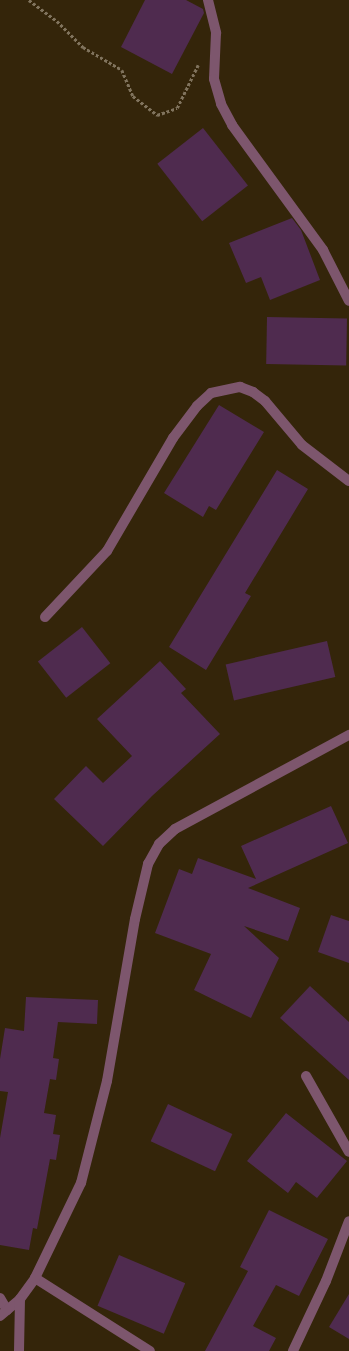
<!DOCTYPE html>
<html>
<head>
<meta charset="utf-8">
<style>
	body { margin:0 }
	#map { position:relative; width:349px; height:1351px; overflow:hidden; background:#34250a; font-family:"Sofia Sans Condensed",sans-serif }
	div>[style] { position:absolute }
	.building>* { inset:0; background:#4f2b4f; transform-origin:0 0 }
	.path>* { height:2.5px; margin-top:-1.25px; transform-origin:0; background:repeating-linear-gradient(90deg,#80735d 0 3px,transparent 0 5px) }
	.minor>* { height:10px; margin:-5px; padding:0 5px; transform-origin:5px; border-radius:5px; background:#7d566d }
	span { translate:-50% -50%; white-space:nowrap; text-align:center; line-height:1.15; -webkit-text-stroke:3px #34250a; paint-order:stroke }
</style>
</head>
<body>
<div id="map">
	<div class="building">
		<div style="clip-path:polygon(145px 0,186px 0,203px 9px,204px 13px,172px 74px,121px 47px)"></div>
		<div style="left:203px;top:128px;width:73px;height:58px;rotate:52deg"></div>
		<div style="clip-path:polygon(292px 218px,301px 230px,320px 280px,270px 300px,261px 277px,246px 283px,229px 243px)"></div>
		<div style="left:267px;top:317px;width:80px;height:47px;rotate:1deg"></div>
		<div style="clip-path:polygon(219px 405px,264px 432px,216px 510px,209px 506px,203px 517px,164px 493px)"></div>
		<div style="clip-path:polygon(277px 470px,308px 489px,245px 593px,251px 596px,206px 670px,169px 647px)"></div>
		<div style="left:82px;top:627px;width:46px;height:56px;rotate:52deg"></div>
		<div style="left:327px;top:641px;width:37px;height:104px;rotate:77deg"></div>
		<div style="clip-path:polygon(160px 661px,186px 689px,181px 693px,220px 734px,152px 796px,103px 846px,54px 799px,86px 766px,103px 783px,132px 756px,97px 719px)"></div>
		<div style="clip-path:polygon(331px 806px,348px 843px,248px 888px,300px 908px,288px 941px,244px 926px,279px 958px,251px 1018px,194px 990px,211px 954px,155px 933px,179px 869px,192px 874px,198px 858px,256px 879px,241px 846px)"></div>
		<div style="clip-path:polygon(331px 915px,349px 921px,349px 963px,318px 952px)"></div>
		<div style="clip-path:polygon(310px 986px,349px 1022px,349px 1080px,280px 1018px)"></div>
		<div style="clip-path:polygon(26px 997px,98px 1000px,97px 1024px,58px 1022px,53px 1058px,59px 1059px,56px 1080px,50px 1079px,44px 1113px,56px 1115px,53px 1134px,60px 1135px,56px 1160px,50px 1159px,37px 1229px,33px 1228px,29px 1250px,0 1245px,0 1138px,8px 1092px,0 1091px,0 1059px,5px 1028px,24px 1031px)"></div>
		<div style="left:168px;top:1104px;width:71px;height:41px;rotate:25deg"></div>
		<div style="clip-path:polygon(286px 1113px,347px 1161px,317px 1198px,296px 1182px,288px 1193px,247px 1161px)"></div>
		<div style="clip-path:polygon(269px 1210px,328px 1239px,299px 1296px,276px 1285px,253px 1326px,276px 1338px,269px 1351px,205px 1351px,248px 1271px,240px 1267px)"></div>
		<div style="left:119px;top:1255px;width:72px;height:55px;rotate:23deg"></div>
		<div style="clip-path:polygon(349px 1294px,349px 1339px,329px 1327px)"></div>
	</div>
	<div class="path">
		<div style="left:29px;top:0;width:35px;rotate:37deg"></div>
		<div style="left:57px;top:21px;width:37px;rotate:45deg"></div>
		<div style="left:83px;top:47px;width:45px;rotate:30.5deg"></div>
		<div style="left:122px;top:70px;width:28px;rotate:67deg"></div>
		<div style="left:133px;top:96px;width:31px;rotate:38deg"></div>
		<div style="left:157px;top:115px;width:21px;rotate:-19deg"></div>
		<div style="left:177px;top:108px;width:48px;rotate:-64deg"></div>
	</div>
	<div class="minor">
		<div style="left:208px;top:0;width:34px;rotate:76deg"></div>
		<div style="left:216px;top:33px;width:46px;rotate:92.5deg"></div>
		<div style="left:214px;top:79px;width:26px;rotate:74deg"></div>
		<div style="left:221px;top:104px;width:24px;rotate:62deg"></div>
		<div style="left:232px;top:125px;width:155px;rotate:53.9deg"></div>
		<div style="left:323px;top:250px;width:57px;rotate:63deg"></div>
		<div style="left:45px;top:617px;width:91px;rotate:-46.8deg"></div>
		<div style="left:107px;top:551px;width:131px;rotate:-59.7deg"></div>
		<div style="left:173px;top:438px;width:40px;rotate:-53deg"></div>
		<div style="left:197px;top:406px;width:19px;rotate:-43deg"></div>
		<div style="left:211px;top:393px;width:30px;rotate:-12deg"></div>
		<div style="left:240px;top:387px;width:14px;rotate:21deg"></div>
		<div style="left:253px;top:392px;width:15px;rotate:37deg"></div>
		<div style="left:265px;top:401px;width:57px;rotate:49.9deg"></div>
		<div style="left:302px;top:445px;width:59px;rotate:37.5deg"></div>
		<div style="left:306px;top:1076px;width:87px;rotate:60.5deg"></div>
		<div style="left:35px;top:1278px;width:136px;rotate:32.4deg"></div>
		<div style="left:0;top:1298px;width:14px;rotate:60deg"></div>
		<div style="left:0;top:1316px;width:26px;rotate:-40deg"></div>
		<div style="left:20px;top:1299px;width:26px;rotate:-54deg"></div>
		<div style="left:35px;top:1278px;width:106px;rotate:-64.2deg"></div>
		<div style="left:81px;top:1183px;width:105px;rotate:-75.7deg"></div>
		<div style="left:107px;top:1081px;width:164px;rotate:-80.2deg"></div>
		<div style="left:135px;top:919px;width:57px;rotate:-76.7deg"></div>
		<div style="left:148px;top:864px;width:23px;rotate:-61deg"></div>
		<div style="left:159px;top:844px;width:22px;rotate:-43deg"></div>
		<div style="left:175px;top:829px;width:198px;rotate:-28.4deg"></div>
		<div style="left:19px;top:1351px;width:52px;rotate:-88.9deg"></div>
		<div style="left:293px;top:1351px;width:77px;rotate:-64.8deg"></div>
		<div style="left:326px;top:1281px;width:64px;rotate:-69deg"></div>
	</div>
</div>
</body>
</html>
